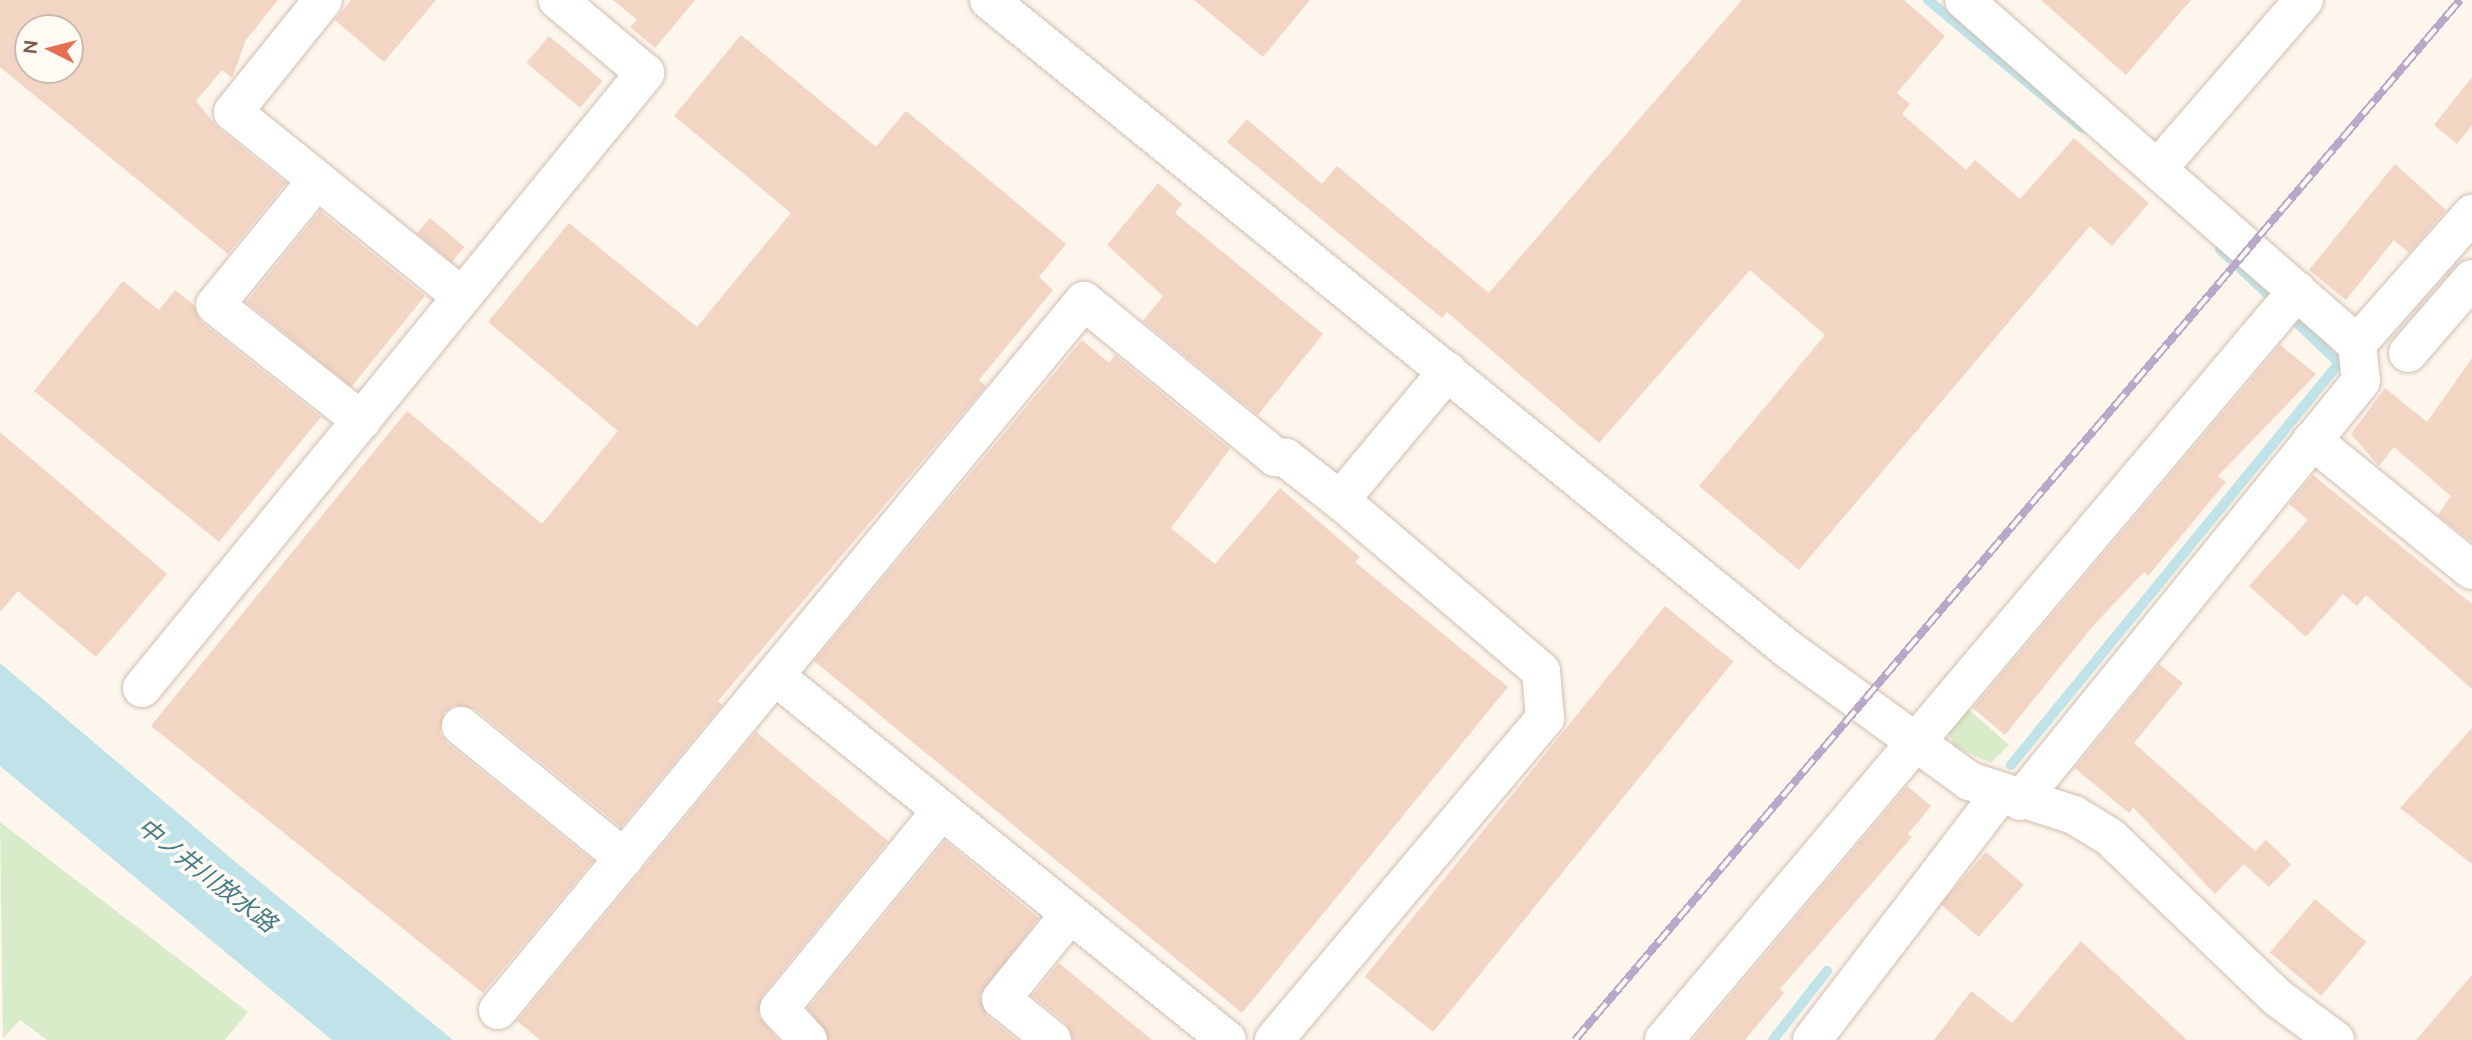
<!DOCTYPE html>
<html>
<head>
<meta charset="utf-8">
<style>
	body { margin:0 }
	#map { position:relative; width:2472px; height:1040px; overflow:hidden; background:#fdf6ec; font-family:Ubuntu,"Noto Sans JP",sans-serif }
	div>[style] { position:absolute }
	.green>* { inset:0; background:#d8ecc9 }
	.water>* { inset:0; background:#bfe3e8 }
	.stream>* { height:10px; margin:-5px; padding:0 5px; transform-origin:5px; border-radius:5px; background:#bfe3e8 }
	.building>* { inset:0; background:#f3d5c3; transform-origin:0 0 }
	.roads { filter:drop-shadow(0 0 2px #d1beb0) drop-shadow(0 0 2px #d1beb0) }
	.minor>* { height:38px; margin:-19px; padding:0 19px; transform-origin:19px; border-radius:19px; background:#fff }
	.rail>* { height:8px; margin-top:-4px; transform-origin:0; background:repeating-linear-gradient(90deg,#fffaf3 0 16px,#b9a8c9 0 32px); box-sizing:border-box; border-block:2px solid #b9a8c9 }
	span { translate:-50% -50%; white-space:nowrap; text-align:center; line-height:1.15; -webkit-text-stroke:7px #fffaf3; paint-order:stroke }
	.water-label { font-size:24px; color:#437c86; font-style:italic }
	.north { position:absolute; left:14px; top:14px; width:70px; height:70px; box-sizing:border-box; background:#fffaf3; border:2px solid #cabbb1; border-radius:50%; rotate:276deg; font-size:19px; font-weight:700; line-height:28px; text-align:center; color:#7a5c4d }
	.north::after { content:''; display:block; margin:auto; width:24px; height:32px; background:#e76f51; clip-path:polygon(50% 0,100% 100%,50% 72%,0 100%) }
</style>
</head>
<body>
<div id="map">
	<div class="green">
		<div style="clip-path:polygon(1968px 709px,2009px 745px,1991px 763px,1953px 746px,1949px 731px)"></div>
		<div style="clip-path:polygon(0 822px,248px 1012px,225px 1040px,47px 1040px,20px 1020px,3px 1038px)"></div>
	</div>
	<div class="water">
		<div style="clip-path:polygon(0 663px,238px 864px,453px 1040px,332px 1040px,0 766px)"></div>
	</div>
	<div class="stream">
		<div style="left:1928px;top:0;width:200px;rotate:39.7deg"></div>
		<div style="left:2220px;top:249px;width:79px;rotate:43.5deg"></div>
		<div style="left:2011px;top:765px;width:519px;rotate:-50.79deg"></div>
		<div style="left:2339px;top:363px;width:66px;rotate:-136.2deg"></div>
		<div style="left:1773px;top:1040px;width:88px;rotate:-52deg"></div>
	</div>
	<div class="building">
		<div style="clip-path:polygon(evenodd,0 0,278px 0,246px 40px,232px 78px,222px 70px,196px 101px,219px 129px,286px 183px,228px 254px,0 67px,0 0,28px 28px,70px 28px,70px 70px,28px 70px,28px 28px)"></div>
		<div style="clip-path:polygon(351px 0,436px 0,384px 62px,335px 20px)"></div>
		<div style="clip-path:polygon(613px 0,695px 0,655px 48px,630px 27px,637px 20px)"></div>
		<div style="clip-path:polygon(1194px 0,1310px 0,1263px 57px)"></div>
		<div style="clip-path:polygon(1742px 0,1904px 0,1945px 36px,1897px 93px,1910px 104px,1902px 114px,1966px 170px,1975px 160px,2020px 199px,2074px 138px,2149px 203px,2112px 246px,2090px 226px,1799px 570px,1699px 486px,1825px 335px,1750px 270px,1599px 443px,1447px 312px,1442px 318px,1227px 142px,1247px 119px,1322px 184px,1337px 166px,1489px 293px)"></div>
		<div style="clip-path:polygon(2041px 0,2191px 0,2126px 75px)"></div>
		<div style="clip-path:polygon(741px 35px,876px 147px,906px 111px,1066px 244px,1039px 277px,1053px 290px,979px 380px,986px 386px,718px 701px,722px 705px,621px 827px,475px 709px,454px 705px,444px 713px,440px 733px,447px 743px,593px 861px,483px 993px,151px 726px,407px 411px,542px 524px,618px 431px,488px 322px,569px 223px,697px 327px,791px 213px,674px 116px)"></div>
		<div style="left:549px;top:36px;width:70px;height:35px;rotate:40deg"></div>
		<div style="clip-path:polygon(2472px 77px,2472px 125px,2457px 144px,2434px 125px)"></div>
		<div style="clip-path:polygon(2395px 164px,2446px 210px,2409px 253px,2394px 240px,2346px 300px,2309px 270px)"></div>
		<div style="clip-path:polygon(1158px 183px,1182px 204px,1175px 213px,1323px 334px,1258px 415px,1143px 321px,1163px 296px,1107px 245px)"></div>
		<div style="left:320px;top:211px;width:135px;height:117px;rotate:39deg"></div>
		<div style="left:430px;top:218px;width:45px;height:20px;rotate:40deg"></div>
		<div style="clip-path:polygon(123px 281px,159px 310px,175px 290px,194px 305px,201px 322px,321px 417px,219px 542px,34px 391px)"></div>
		<div style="clip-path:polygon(1082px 340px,1109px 363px,1115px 355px,1230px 449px,1171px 528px,1215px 564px,1280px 488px,1360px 557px,1355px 562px,1508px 687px,1242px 1013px,814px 661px)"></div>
		<div style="clip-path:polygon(2280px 345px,2316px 374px,2218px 476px,2226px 482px,2148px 576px,2144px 572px,2093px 626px,2005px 735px,1973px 708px)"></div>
		<div style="clip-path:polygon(2472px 358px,2472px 542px,2438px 515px,2451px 496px,2394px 447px,2379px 466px,2351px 434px,2385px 388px,2427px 422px)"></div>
		<div style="clip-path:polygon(0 432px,167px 574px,96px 657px,18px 591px,0 612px)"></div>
		<div style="clip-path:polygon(2313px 475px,2472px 604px,2472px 689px,2366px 595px,2357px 606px,2343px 594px,2306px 637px,2249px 586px,2308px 520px,2289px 504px)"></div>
		<div style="left:1665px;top:606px;width:88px;height:477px;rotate:39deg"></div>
		<div style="clip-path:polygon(2159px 664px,2183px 683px,2134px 743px,2255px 851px,2266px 840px,2291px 864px,2269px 887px,2244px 864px,2215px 894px,2133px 807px,2129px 813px,2075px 768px)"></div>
		<div style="clip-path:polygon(2472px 728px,2472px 864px,2400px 808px)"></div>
		<div style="clip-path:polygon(756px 732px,888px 841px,762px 996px,758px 1015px,778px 1040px,540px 1040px,517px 1021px)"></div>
		<div style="clip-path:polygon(1907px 786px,1931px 806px,1908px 834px,1912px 837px,1780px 989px,1784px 993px,1745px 1040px,1693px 1040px)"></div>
		<div style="clip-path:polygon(945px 841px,1039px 918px,980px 995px,987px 1016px,1017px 1040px,829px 1040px,808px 1008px)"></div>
		<div style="left:1986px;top:852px;width:50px;height:69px;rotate:41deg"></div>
		<div style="left:2315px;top:899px;width:67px;height:70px;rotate:40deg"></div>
		<div style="clip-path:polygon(2081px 941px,2187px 1040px,1934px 1040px,1971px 991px,2012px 1023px)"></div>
		<div style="clip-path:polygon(1059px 963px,1152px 1040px,1073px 1040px,1066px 1023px,1032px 996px)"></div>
		<div style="clip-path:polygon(2472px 975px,2472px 1040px,2416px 1040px)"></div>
	</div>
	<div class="roads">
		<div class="minor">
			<div style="left:323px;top:0;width:144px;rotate:128.8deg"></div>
			<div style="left:233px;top:112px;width:294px;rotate:38.9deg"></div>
			<div style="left:989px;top:0;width:1031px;rotate:39.09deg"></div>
			<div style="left:1789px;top:650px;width:223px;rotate:36deg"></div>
			<div style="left:1969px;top:781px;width:110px;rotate:17.9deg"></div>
			<div style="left:2074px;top:815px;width:42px;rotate:31.4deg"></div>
			<div style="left:2110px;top:837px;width:233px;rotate:43.8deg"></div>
			<div style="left:2278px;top:998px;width:71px;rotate:36.4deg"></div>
			<div style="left:1964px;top:0;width:522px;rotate:41.2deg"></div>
			<div style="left:2357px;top:344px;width:37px;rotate:84deg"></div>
			<div style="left:2361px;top:381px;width:541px;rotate:129.07deg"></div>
			<div style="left:2160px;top:166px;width:220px;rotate:-49.1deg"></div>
			<div style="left:317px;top:180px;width:161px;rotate:129.2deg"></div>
			<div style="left:215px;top:305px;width:187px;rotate:38.3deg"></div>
			<div style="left:2357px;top:344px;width:174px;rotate:-48.5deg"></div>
			<div style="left:2408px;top:353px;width:98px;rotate:-49.1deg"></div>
			<div style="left:2312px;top:440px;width:206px;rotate:39.1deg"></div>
			<div style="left:775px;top:676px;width:580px;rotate:38.84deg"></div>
			<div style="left:142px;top:688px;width:795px;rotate:-50.72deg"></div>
			<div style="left:645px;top:73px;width:114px;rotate:-140deg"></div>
			<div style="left:461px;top:726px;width:210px;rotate:39deg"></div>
			<div style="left:498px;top:1010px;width:920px;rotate:-50.43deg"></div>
			<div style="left:1084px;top:301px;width:247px;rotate:39.2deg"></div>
			<div style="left:1275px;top:457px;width:11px;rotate:5deg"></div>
			<div style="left:1286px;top:458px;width:68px;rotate:37.9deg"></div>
			<div style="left:808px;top:1040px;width:42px;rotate:-133.1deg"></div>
			<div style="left:779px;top:1009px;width:257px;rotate:-50.7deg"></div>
			<div style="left:1052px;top:1040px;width:65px;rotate:-141.2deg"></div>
			<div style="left:1001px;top:999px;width:109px;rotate:-50.9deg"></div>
			<div style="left:1274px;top:1040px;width:421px;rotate:-49.9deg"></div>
			<div style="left:1545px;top:718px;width:47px;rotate:-94.9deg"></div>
			<div style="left:1541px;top:671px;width:264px;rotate:-139.6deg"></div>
			<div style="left:1340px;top:500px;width:168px;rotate:-50.1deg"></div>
			<div style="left:1664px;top:1040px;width:981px;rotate:-49.8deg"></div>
			<div style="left:1812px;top:1040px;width:308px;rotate:-52.6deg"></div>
		</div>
	</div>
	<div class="rail">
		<div style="left:1575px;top:1040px;width:1366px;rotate:-49.6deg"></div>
	</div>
	<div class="water-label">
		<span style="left:207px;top:875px;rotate:38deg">中ノ井川放水路</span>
	</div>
	<div class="north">N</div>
</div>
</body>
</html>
